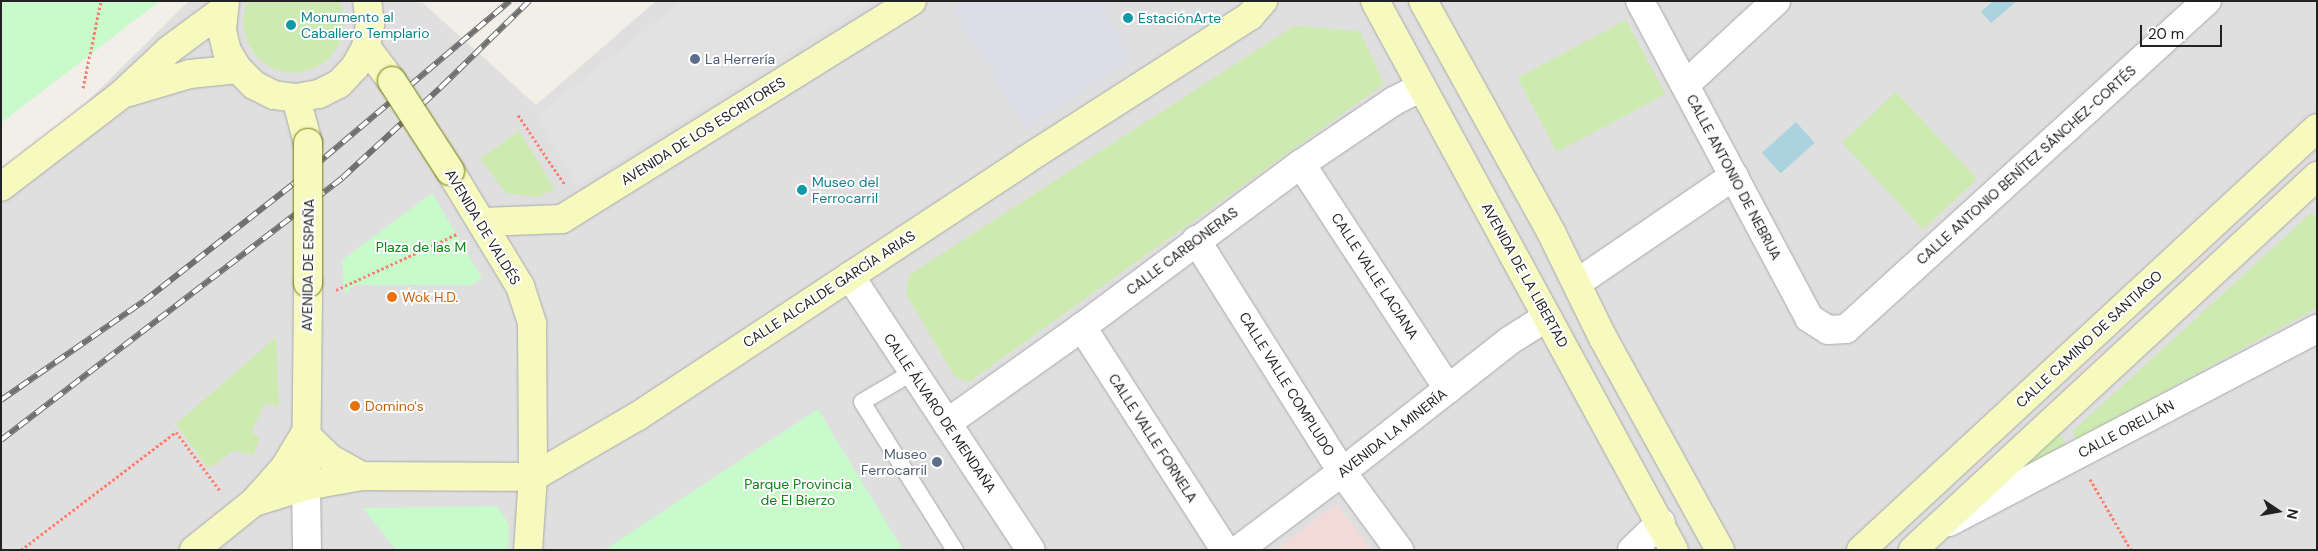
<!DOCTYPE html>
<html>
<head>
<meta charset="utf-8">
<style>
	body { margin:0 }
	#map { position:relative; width:2318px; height:551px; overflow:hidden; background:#f2efe9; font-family:"DM Sans",sans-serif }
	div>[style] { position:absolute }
	.residential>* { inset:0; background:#e0dfdf }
	.commercial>* { inset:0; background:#f2dad9 }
	.grass>* { inset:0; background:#cdebb0; transform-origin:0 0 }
	.park>* { inset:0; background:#c8facc }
	.parking>* { inset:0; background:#e2e2e2 }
	.plaza>* { inset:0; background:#dddde8 }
	.water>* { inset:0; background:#aad3df; transform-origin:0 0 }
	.path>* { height:3px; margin-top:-1.5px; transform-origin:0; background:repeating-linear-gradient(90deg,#fa8072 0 2.5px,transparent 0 5px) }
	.roads { filter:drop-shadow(0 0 1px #a9a9a9) drop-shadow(0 0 1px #a9a9a9) }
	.lane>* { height:16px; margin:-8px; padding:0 8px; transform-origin:8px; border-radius:8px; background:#fff }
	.street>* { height:28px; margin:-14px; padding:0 14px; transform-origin:14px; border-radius:14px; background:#fff }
	.secondary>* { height:28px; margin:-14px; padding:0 14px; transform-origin:14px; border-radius:14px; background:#f7fabf }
	.rail>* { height:5.5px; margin-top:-2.75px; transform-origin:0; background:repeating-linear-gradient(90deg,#fff 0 11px,#707070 0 22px); box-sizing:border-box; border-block:1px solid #707070 }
	.bridges { filter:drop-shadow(0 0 1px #707d05) drop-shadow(0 0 1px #707d05) }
	.secondary-bridge>* { height:28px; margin:-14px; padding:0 14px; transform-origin:14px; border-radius:14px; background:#f7fabf }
	.dots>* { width:14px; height:14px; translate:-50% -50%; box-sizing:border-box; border:2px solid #fff; border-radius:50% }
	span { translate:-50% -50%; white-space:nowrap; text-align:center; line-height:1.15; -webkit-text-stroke:4px #fff; paint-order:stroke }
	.culture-label { font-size:14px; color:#0d838f }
	.left { translate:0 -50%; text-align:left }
	.service-label { font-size:14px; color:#4e5e75 }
	.right { translate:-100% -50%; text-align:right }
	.street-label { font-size:14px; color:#222 }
	.park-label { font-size:14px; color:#0c8416 }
	.food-label { font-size:14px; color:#c56008 }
	.frame { position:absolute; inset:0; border:2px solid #222; pointer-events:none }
	.north { position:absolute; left:2253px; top:486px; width:50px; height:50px; -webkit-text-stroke:4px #fff; paint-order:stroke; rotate:102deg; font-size:14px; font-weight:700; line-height:20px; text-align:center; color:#222 }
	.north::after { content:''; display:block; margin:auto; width:18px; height:22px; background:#222; clip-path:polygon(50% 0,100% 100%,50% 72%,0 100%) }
	.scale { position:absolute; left:2140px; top:25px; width:82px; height:22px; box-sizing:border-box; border:2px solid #222; border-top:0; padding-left:6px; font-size:15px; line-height:18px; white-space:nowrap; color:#222; -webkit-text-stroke:4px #fff; paint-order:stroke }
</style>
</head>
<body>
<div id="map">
	<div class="residential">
		<div style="clip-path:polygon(189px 1px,406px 1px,423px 3px,536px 105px,656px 1px,2317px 1px,2317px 550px,1px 550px,1px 187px)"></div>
	</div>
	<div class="commercial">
		<div style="clip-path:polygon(1336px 504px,1372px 550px,1276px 550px)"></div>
	</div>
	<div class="grass">
		<div style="clip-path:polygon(248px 1px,339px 1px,343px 13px,344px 30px,338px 46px,329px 59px,315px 68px,299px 73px,283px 72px,268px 66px,255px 55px,247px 41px,243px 25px,245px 9px)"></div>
		<div style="left:1626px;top:20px;width:84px;height:123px;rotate:62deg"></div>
		<div style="clip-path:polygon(1294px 26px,1360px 31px,1384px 84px,969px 382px,955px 377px,906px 294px,909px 275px)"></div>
		<div style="left:1896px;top:92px;width:119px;height:74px;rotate:47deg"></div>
		<div style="clip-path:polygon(519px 131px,555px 189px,536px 197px,506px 193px,480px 159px)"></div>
		<div style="clip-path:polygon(2312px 212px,2317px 220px,2317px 308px,2075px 440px,2073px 431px)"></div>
		<div style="clip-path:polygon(276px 337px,279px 406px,265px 403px,251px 433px,260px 437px,254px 455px,233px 451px,213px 466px,207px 467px,176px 424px)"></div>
		<div style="clip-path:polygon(2058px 432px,2067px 445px,2022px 472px,2020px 467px)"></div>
	</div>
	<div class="park">
		<div style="clip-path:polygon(1px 1px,160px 1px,1px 123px)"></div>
		<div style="clip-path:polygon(432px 193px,482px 278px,472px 285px,354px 285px,345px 294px,342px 260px)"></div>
		<div style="clip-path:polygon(818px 409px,903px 550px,604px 550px)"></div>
		<div style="clip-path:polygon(497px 506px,509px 524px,508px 550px,396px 550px,363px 508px)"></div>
	</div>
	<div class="parking">
		<div style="clip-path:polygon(682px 1px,872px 1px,578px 186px,536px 116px)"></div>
	</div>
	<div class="plaza">
		<div style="clip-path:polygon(961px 1px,1100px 1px,1133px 60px,1026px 129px,951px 8px)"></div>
	</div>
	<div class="water">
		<div style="clip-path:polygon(1993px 1px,2017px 1px,1991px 23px,1981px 12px)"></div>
		<div style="left:1796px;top:122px;width:28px;height:46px;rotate:48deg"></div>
	</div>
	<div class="path">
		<div style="left:83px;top:88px;width:89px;rotate:-78.3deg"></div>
		<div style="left:518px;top:115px;width:84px;rotate:56.1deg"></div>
		<div style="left:336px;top:290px;width:133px;rotate:-24.8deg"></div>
		<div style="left:2090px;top:479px;width:82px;rotate:60deg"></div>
		<div style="left:21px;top:550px;width:195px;rotate:-37.3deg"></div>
		<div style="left:176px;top:432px;width:75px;rotate:53.1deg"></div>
	</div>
	<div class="roads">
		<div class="lane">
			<div style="left:913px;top:372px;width:59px;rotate:149.5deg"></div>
			<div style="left:862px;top:402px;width:175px;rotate:57.9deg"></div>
		</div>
		<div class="street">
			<div style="left:1640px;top:1px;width:359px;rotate:61.9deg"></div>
			<div style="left:1809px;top:318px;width:22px;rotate:32deg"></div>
			<div style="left:1828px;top:330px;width:18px;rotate:-3deg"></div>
			<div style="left:1846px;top:329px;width:488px;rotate:-42.3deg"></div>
			<div style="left:1685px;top:85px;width:124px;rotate:-42.7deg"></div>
			<div style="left:1301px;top:164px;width:269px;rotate:56.8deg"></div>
			<div style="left:1196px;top:240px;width:274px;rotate:57.8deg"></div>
			<div style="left:1342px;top:472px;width:97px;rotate:53.8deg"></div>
			<div style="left:850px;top:276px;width:328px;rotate:56.6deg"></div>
			<div style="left:1577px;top:283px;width:190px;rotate:-34.3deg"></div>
			<div style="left:1082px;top:327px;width:265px;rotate:57.3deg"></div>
			<div style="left:947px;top:423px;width:166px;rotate:-35.4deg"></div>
			<div style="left:1082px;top:327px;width:273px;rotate:-36.7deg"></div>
			<div style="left:1301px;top:164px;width:112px;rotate:-34.1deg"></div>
			<div style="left:1394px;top:101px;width:31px;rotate:-27deg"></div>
			<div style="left:306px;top:486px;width:64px;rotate:89.1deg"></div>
			<div style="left:1949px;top:522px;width:416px;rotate:-27.7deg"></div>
			<div style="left:1238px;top:550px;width:130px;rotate:-36.9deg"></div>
			<div style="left:1342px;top:472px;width:212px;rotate:-38.1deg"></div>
			<div style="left:1509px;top:341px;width:45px;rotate:-32.3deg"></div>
			<div style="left:1632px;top:550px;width:40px;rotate:-44deg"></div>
		</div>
		<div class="secondary">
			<div style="left:225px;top:1px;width:30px;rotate:96deg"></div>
			<div style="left:222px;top:31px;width:21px;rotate:76deg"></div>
			<div style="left:227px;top:51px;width:21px;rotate:59deg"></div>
			<div style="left:238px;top:69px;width:23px;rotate:45deg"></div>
			<div style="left:254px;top:85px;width:22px;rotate:27deg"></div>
			<div style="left:274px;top:95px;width:22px;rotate:8deg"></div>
			<div style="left:296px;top:98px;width:23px;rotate:-10deg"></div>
			<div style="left:319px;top:94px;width:22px;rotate:-27deg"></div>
			<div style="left:339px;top:84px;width:23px;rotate:-47deg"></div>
			<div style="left:355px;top:67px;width:23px;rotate:-61deg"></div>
			<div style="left:366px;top:47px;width:23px;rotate:-80deg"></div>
			<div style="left:370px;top:24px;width:23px;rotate:-97deg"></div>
			<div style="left:1375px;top:1px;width:625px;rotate:61.43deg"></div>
			<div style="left:1423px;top:1px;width:266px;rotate:61deg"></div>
			<div style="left:1552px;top:234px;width:116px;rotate:63.9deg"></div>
			<div style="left:1603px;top:338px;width:242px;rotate:61.1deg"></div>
			<div style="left:366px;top:47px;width:43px;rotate:52.6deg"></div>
			<div style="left:129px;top:92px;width:64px;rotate:-16.4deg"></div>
			<div style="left:190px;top:74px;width:48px;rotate:-5.9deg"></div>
			<div style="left:296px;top:98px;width:47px;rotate:75.1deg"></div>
			<div style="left:450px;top:171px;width:135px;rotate:58.7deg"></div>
			<div style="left:520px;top:286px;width:40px;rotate:72deg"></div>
			<div style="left:532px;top:324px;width:153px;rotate:89.6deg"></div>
			<div style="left:533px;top:477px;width:73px;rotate:93.9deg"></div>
			<div style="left:1px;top:187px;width:153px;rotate:-37.5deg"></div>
			<div style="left:122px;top:94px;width:64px;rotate:-43.1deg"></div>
			<div style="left:169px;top:50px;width:67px;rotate:-36.5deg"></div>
			<div style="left:483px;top:222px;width:79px;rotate:-2.2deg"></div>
			<div style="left:562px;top:219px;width:412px;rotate:-31.9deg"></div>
			<div style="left:305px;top:434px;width:36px;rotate:44deg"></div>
			<div style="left:331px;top:459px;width:35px;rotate:29deg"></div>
			<div style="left:306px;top:486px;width:203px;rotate:-89.4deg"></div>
			<div style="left:254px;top:502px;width:47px;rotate:-48.5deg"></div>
			<div style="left:285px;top:467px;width:39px;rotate:-59deg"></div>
			<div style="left:194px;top:550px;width:77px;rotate:-38.7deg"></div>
			<div style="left:254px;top:502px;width:54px;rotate:-17.1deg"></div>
			<div style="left:306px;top:486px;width:57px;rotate:-10.1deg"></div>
			<div style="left:362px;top:476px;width:171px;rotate:0.3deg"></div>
			<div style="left:533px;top:477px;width:121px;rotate:-30.2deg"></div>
			<div style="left:638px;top:416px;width:463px;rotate:-33.4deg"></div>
			<div style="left:1024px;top:161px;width:269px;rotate:-32.7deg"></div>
			<div style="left:1250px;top:16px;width:20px;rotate:-49deg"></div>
			<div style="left:1861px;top:550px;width:621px;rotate:-42.78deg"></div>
			<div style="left:1913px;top:550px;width:551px;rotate:-42.79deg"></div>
		</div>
	</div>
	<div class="rail">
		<div style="left:1px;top:400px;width:174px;rotate:-34.7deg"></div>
		<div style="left:144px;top:301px;width:188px;rotate:-38.1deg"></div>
		<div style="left:292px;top:185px;width:285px;rotate:-40.2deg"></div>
		<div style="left:1px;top:440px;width:430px;rotate:-37.5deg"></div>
		<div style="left:342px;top:178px;width:136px;rotate:-42.6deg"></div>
		<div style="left:442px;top:86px;width:122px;rotate:-44.3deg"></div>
	</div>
	<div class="bridges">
		<div class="secondary-bridge">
			<div style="left:392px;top:81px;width:107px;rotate:57.2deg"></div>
			<div style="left:308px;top:283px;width:140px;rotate:-90deg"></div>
		</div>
	</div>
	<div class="dots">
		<div style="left:1128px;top:18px;background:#0f9aa8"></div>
		<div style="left:291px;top:25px;background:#0f9aa8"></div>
		<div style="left:695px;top:59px;background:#5c6f8a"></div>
		<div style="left:802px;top:190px;background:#0f9aa8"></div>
		<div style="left:392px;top:297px;background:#e8710a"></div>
		<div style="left:355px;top:406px;background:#e8710a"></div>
		<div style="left:937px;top:462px;background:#5c6f8a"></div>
	</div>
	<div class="culture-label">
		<span class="left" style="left:301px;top:25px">Monumento al<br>Caballero Templario</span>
		<span class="left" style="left:1138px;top:18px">EstaciónArte</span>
		<span class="left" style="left:812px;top:190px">Museo del<br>Ferrocarril</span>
	</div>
	<div class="service-label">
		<span class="left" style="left:705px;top:59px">La Herrería</span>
		<span class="right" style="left:927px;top:462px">Museo<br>Ferrocarril</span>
	</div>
	<div class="street-label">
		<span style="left:703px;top:131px;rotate:-32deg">AVENIDA DE LOS ESCRITORES</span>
		<span style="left:2026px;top:165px;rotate:-42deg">CALLE ANTONIO BENÍTEZ SÁNCHEZ-CORTÉS</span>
		<span style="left:1734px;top:177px;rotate:62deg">CALLE ANTONIO DE NEBRIJA</span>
		<span style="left:483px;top:227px;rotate:59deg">AVENIDA DE VALDÉS</span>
		<span style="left:1182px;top:251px;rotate:-37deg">CALLE CARBONERAS</span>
		<span style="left:308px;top:265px;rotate:-89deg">AVENIDA DE ESPAÑA</span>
		<span style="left:1525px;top:275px;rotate:61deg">AVENIDA DE LA LIBERTAD</span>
		<span style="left:1375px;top:276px;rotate:57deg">CALLE VALLE LACIANA</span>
		<span style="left:829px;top:289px;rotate:-33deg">CALLE ALCALDE GARCÍA ARIAS</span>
		<span style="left:2089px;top:339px;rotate:-43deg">CALLE CAMINO DE SANTIAGO</span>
		<span style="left:1287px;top:384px;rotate:58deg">CALLE VALLE COMPLUDO</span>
		<span style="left:940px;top:413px;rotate:56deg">CALLE ÁLVARO DE MENDAÑA</span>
		<span style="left:2126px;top:429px;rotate:-28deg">CALLE ORELLÁN</span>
		<span style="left:1392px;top:433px;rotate:-38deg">AVENIDA LA MINERÍA</span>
		<span style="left:1153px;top:438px;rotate:57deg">CALLE VALLE FORNELA</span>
	</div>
	<div class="park-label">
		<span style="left:421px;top:247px">Plaza de las M</span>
		<span style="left:798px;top:492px">Parque Provincia<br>de El Bierzo</span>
	</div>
	<div class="food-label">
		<span class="left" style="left:402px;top:297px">Wok H.D.</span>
		<span class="left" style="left:365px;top:406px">Domino's</span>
	</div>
	<div class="frame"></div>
	<div class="north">N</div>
	<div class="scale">20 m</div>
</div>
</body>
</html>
